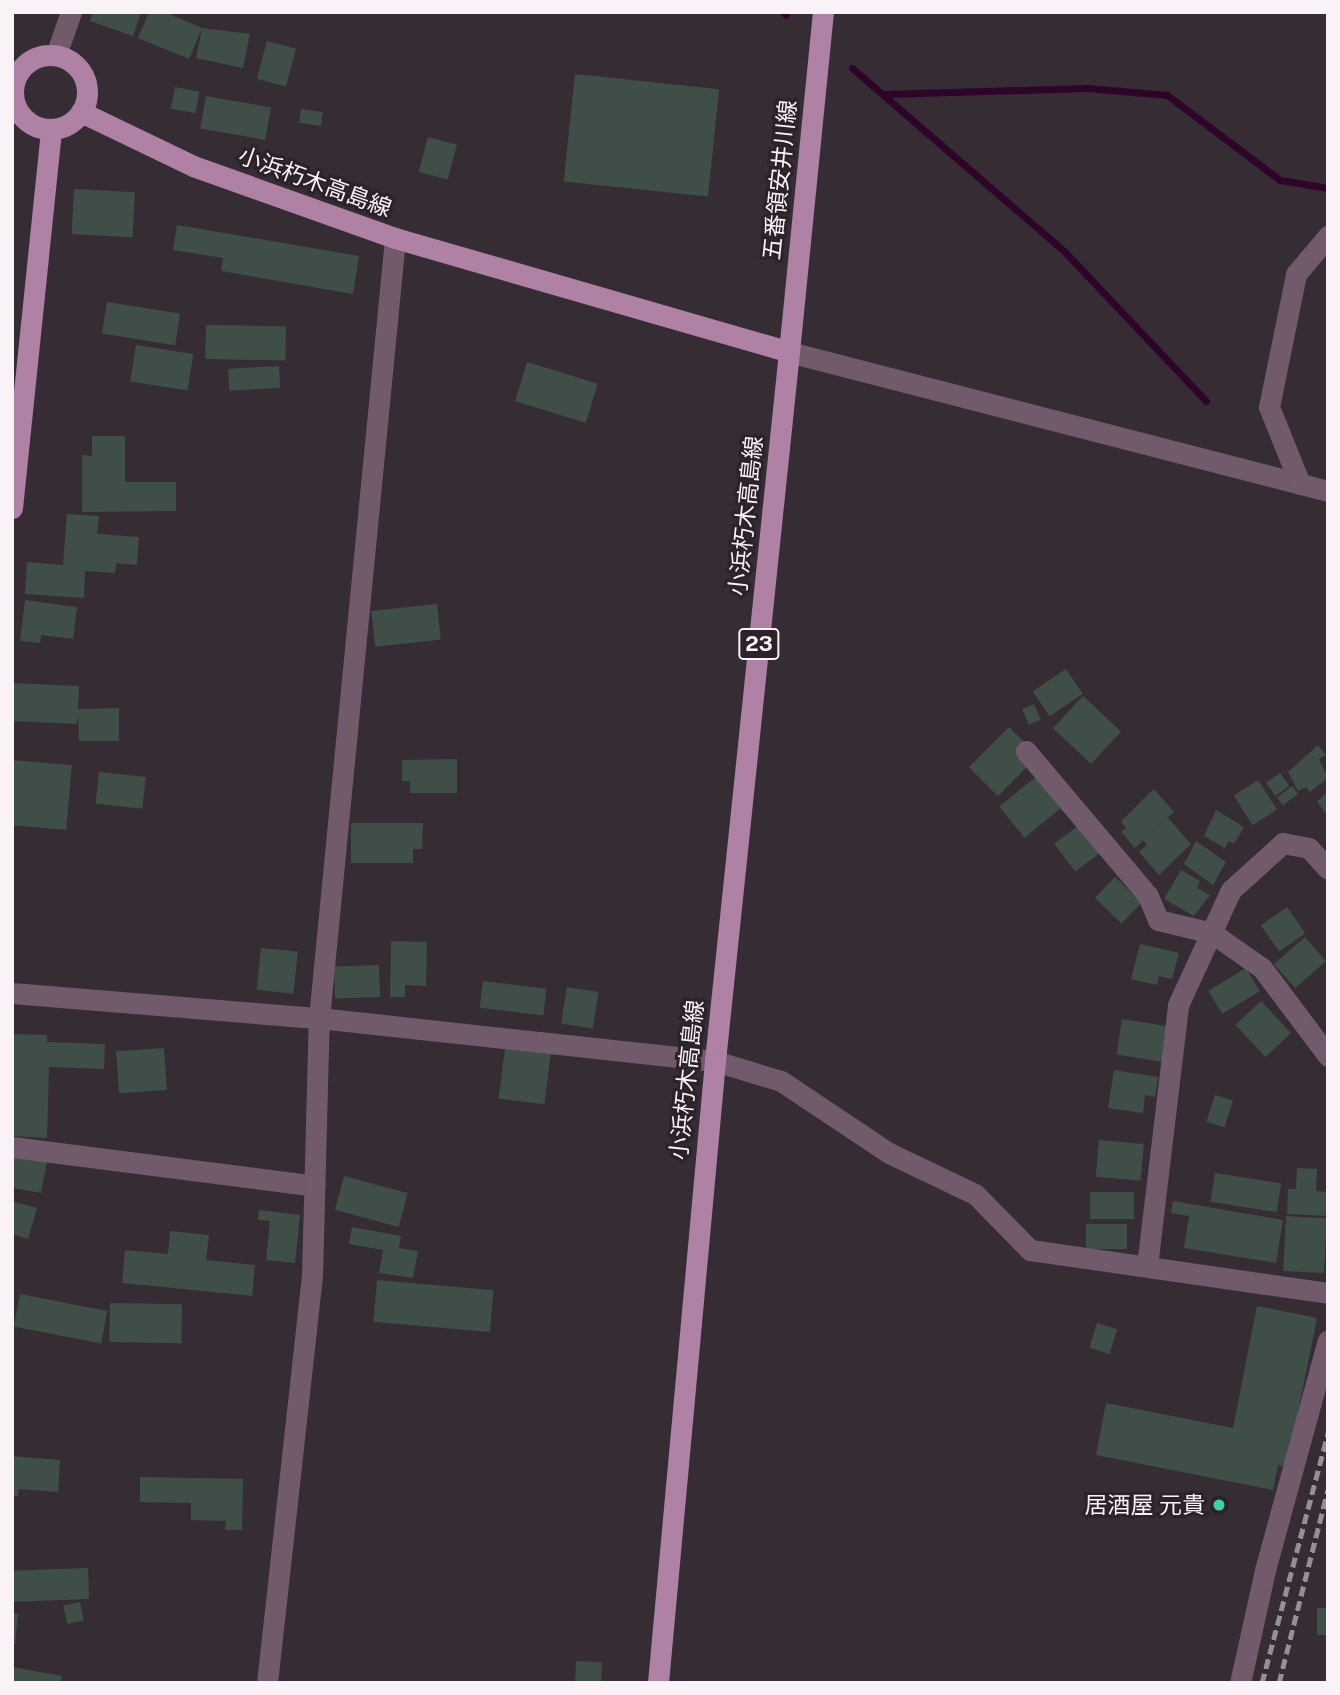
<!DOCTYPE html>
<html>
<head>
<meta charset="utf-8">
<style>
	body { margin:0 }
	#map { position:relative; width:1340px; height:1695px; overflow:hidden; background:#362c34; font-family:"Public Sans","Noto Sans JP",sans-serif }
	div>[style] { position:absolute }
	.stream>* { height:7px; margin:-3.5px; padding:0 3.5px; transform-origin:3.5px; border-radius:3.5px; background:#2f0429 }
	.building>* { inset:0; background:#404e48; transform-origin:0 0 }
	.minor>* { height:21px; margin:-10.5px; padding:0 10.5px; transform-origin:10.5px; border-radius:10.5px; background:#705a6b }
	.major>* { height:21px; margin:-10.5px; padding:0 10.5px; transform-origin:10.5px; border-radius:10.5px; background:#ae81a5 }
	.major>.ring { margin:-10.5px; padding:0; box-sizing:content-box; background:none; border:21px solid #ae81a5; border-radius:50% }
	.rail>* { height:5px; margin-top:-2.5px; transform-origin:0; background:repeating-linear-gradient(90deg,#988f96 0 10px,transparent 0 15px) }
	.dots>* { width:19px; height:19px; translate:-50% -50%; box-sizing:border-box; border:4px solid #2c232a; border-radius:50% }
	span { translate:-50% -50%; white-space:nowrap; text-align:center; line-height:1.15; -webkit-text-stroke:6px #2c232a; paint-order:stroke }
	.shield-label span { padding:2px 5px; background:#2c232a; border:2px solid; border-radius:5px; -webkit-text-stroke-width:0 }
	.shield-label { font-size:21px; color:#f9f2f7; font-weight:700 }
	.street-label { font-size:23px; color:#f9f2f7 }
	.poi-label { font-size:23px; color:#f9f2f7 }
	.right { translate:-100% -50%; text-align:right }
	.frame { position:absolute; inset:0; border:14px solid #f9f2f7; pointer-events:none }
</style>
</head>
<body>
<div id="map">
	<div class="stream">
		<div style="left:783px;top:12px;width:4px;rotate:45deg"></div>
		<div style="left:852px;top:68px;width:281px;rotate:40.8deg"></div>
		<div style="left:1065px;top:252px;width:205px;rotate:46.6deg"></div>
		<div style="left:885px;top:94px;width:203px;rotate:-1.7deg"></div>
		<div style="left:1088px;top:88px;width:79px;rotate:5.1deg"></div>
		<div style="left:1167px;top:95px;width:141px;rotate:37deg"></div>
		<div style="left:1280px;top:180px;width:49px;rotate:9.5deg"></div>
	</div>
	<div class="building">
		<div style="clip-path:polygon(93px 12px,141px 12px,133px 36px,90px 21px)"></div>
		<div style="clip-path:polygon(149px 12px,165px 12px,202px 28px,250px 34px,243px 68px,196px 58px,202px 28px,189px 59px,138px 38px)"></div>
		<div style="left:267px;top:41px;width:30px;height:39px;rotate:15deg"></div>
		<div style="left:575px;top:74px;width:145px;height:108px;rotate:6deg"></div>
		<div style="left:175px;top:87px;width:25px;height:22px;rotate:11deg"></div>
		<div style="left:206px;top:96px;width:66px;height:33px;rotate:10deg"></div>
		<div style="left:301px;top:109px;width:22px;height:14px;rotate:8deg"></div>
		<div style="left:428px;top:137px;width:30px;height:36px;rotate:15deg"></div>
		<div style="left:74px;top:189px;width:61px;height:45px;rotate:3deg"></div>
		<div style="clip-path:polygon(177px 225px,359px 256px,353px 294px,221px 271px,223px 258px,173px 250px)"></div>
		<div style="left:107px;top:302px;width:74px;height:32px;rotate:9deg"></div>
		<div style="left:206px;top:325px;width:80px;height:34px;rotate:1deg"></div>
		<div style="left:136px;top:345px;width:58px;height:37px;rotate:9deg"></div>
		<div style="left:527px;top:362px;width:74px;height:41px;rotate:17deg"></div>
		<div style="left:279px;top:366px;width:22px;height:51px;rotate:87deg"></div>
		<div style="clip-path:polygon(92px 436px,125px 436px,125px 482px,176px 482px,176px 511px,82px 512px,82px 455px,92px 456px)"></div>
		<div style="clip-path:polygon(67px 514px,99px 516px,97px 534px,139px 537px,137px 565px,116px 563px,115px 573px,85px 571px,84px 598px,25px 594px,27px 562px,63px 565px)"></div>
		<div style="clip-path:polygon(25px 600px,77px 607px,73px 639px,41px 635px,40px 643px,20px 641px)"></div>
		<div style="left:437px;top:604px;width:36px;height:66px;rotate:84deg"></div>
		<div style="left:1066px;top:669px;width:30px;height:40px;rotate:56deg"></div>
		<div style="clip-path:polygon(12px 683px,79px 686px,78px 709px,119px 708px,119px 741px,79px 741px,78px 714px,77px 724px,12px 721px)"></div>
		<div style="left:1083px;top:696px;width:52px;height:44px;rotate:43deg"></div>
		<div style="left:1034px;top:704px;width:17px;height:13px;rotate:66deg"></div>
		<div style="clip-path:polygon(1009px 727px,1025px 743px,1030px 764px,998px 796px,969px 767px)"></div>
		<div style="clip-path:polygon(1318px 745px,1326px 755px,1319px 759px,1328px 778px,1310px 792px,1306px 787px,1298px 791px,1288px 772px)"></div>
		<div style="clip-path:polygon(457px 759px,457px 793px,410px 793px,410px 781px,402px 781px,402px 760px)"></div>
		<div style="left:12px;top:760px;width:60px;height:65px;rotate:5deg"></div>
		<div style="left:99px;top:772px;width:47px;height:32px;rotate:6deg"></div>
		<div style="left:1042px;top:772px;width:40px;height:55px;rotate:51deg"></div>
		<div style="left:1280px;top:773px;width:16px;height:17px;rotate:55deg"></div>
		<div style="left:1258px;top:780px;width:35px;height:29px;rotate:57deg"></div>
		<div style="left:1292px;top:786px;width:10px;height:19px;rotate:53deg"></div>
		<div style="clip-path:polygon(1154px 789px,1174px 812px,1135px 848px,1121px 832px,1126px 828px,1121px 821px)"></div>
		<div style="clip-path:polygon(1328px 791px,1328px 816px,1317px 802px)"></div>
		<div style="clip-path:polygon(1216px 810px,1244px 827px,1234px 844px,1229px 841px,1225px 848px,1204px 836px)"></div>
		<div style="clip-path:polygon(1168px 818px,1191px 844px,1159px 875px,1139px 852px,1147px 845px,1143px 840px)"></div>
		<div style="left:1083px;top:822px;width:35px;height:36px;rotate:53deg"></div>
		<div style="clip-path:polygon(351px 823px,423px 823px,422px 849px,413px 849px,413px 863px,351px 863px)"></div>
		<div style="clip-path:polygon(1196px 841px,1226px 862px,1213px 885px,1184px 864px)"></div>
		<div style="clip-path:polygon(1181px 870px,1200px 881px,1197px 888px,1210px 895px,1194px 916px,1164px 899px)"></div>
		<div style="left:1115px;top:877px;width:37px;height:29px;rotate:44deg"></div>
		<div style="left:1287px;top:907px;width:32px;height:32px;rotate:55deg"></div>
		<div style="left:1305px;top:937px;width:32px;height:41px;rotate:49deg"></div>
		<div style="clip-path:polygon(391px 941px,427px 942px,426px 986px,405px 985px,405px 997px,390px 997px)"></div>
		<div style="clip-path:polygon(1140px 944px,1179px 953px,1172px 979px,1159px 976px,1157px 985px,1131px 979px)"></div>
		<div style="left:261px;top:948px;width:37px;height:42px;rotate:6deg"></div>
		<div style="left:379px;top:965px;width:32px;height:45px;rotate:88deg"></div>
		<div style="left:1246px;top:968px;width:27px;height:44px;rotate:59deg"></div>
		<div style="left:483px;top:981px;width:64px;height:27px;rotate:7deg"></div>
		<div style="left:567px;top:987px;width:32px;height:37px;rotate:9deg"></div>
		<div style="left:1261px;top:1001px;width:44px;height:35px;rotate:47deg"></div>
		<div style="left:1122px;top:1019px;width:46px;height:36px;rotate:9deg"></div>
		<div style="clip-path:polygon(12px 1034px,47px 1035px,47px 1042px,105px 1044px,104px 1069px,49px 1067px,47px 1138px,12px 1136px)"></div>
		<div style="left:164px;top:1048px;width:42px;height:48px;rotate:86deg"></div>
		<div style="left:505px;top:1048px;width:46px;height:51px;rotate:7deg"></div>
		<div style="clip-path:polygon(1114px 1070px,1158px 1077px,1155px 1097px,1145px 1095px,1143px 1113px,1108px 1108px)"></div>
		<div style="left:1215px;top:1095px;width:19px;height:28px;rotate:18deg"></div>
		<div style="left:1099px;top:1140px;width:45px;height:37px;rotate:5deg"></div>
		<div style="clip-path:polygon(12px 1155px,47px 1162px,41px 1193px,12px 1188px)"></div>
		<div style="clip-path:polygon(1297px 1168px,1317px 1169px,1316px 1191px,1328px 1192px,1328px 1216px,1287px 1214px,1288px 1189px,1296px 1189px)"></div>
		<div style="left:1215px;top:1173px;width:67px;height:29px;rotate:9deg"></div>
		<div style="left:344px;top:1176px;width:66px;height:35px;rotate:15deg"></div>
		<div style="left:1090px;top:1192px;width:44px;height:27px"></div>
		<div style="clip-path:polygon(12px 1201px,37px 1208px,28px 1239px,12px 1234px)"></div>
		<div style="clip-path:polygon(1173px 1201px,1283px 1220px,1276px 1263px,1184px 1248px,1189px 1216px,1171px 1213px)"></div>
		<div style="clip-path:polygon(259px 1210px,300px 1215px,295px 1263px,266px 1260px,270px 1221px,258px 1220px)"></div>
		<div style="left:1286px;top:1216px;width:41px;height:55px;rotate:3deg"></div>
		<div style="left:1086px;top:1224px;width:41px;height:25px"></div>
		<div style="clip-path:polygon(352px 1227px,401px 1236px,399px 1248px,418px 1251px,413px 1278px,379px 1273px,383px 1250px,349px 1244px)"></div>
		<div style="clip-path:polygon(170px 1231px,209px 1235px,206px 1260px,255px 1265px,252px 1296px,122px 1283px,125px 1250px,168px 1254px)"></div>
		<div style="left:377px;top:1280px;width:117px;height:42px;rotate:5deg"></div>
		<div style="left:20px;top:1294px;width:89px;height:33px;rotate:11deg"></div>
		<div style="left:110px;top:1303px;width:72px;height:39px;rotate:1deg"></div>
		<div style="clip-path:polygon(1257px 1306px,1317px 1318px,1287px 1467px,1278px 1465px,1273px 1490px,1096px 1455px,1106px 1403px,1233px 1428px)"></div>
		<div style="left:1097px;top:1323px;width:21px;height:26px;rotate:17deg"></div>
		<div style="clip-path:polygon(12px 1456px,60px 1460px,58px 1492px,19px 1489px,18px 1496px,12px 1496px)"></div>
		<div style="clip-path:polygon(140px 1477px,243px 1479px,242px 1530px,225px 1530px,226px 1521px,191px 1520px,191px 1503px,140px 1502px)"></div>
		<div style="left:88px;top:1568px;width:31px;height:76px;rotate:88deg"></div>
		<div style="left:80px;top:1602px;width:19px;height:17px;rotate:78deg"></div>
		<div style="left:1317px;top:1608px;width:11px;height:27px"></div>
		<div style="clip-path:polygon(12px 1613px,18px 1614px,15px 1644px,12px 1644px)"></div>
		<div style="left:576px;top:1661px;width:26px;height:22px;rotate:2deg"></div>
		<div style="clip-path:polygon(12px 1667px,62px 1676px,61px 1683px,12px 1683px)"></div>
	</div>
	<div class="minor">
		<div style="left:56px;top:55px;width:46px;rotate:-70.8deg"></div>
		<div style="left:789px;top:352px;width:557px;rotate:14.46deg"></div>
		<div style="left:1300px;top:484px;width:83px;rotate:-111.9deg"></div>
		<div style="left:1269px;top:407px;width:136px;rotate:-78.5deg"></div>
		<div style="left:1296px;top:274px;width:50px;rotate:-49.9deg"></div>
		<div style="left:1026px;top:751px;width:189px;rotate:49.9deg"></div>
		<div style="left:1148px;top:896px;width:26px;rotate:67deg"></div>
		<div style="left:1158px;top:920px;width:56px;rotate:13.5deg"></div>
		<div style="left:1212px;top:933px;width:61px;rotate:35deg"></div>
		<div style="left:1262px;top:968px;width:110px;rotate:53.1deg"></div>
		<div style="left:12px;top:993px;width:308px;rotate:4.7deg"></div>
		<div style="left:319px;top:1018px;width:398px;rotate:6.2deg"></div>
		<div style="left:715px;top:1061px;width:69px;rotate:16.9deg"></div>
		<div style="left:781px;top:1081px;width:130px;rotate:33.7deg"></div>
		<div style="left:889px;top:1153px;width:95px;rotate:25.5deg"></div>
		<div style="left:975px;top:1194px;width:78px;rotate:45.5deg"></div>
		<div style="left:1030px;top:1250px;width:301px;rotate:8.2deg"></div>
		<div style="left:12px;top:1147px;width:305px;rotate:7.3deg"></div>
		<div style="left:1147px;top:1266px;width:263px;rotate:-83.2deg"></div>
		<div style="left:1178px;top:1005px;width:127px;rotate:-65.3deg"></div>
		<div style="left:1231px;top:890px;width:70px;rotate:-42.1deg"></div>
		<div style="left:1283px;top:843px;width:26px;rotate:11deg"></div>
		<div style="left:1309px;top:848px;width:28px;rotate:48deg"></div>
		<div style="left:267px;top:1683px;width:408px;rotate:-83.7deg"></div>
		<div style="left:312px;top:1277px;width:259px;rotate:-88.5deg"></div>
		<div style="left:319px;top:1018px;width:784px;rotate:-84.43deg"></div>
		<div style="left:1240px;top:1683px;width:116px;rotate:-77.5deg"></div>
		<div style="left:1265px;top:1570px;width:238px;rotate:-74.7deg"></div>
	</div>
	<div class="major">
		<div class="ring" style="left:13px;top:55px;width:53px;height:53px"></div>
		<div style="left:81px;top:112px;width:124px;rotate:25.7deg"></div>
		<div style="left:193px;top:166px;width:214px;rotate:19.6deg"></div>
		<div style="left:395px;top:238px;width:410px;rotate:16.1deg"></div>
		<div style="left:789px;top:352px;width:713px;rotate:95.96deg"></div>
		<div style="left:715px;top:1061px;width:625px;rotate:95.24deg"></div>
		<div style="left:789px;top:352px;width:342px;rotate:-84.3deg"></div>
		<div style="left:12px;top:508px;width:381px;rotate:-84.1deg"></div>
	</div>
	<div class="rail">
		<div style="left:1262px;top:1683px;width:259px;rotate:-75.2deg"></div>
		<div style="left:1279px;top:1683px;width:199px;rotate:-75.8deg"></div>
	</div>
	<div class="dots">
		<div style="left:1219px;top:1505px;background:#3cd4a4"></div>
	</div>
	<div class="shield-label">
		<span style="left:759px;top:644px">23</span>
	</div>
	<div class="street-label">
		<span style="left:780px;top:180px;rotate:-84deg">五番領安井川線</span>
		<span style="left:315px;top:182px;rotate:20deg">小浜朽木高島線</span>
		<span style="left:746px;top:516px;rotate:-84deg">小浜朽木高島線</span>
		<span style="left:687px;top:1080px;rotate:-84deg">小浜朽木高島線</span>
	</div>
	<div class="poi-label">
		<span class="right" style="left:1205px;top:1505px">居酒屋 元貴</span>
	</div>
	<div class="frame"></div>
</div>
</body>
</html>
